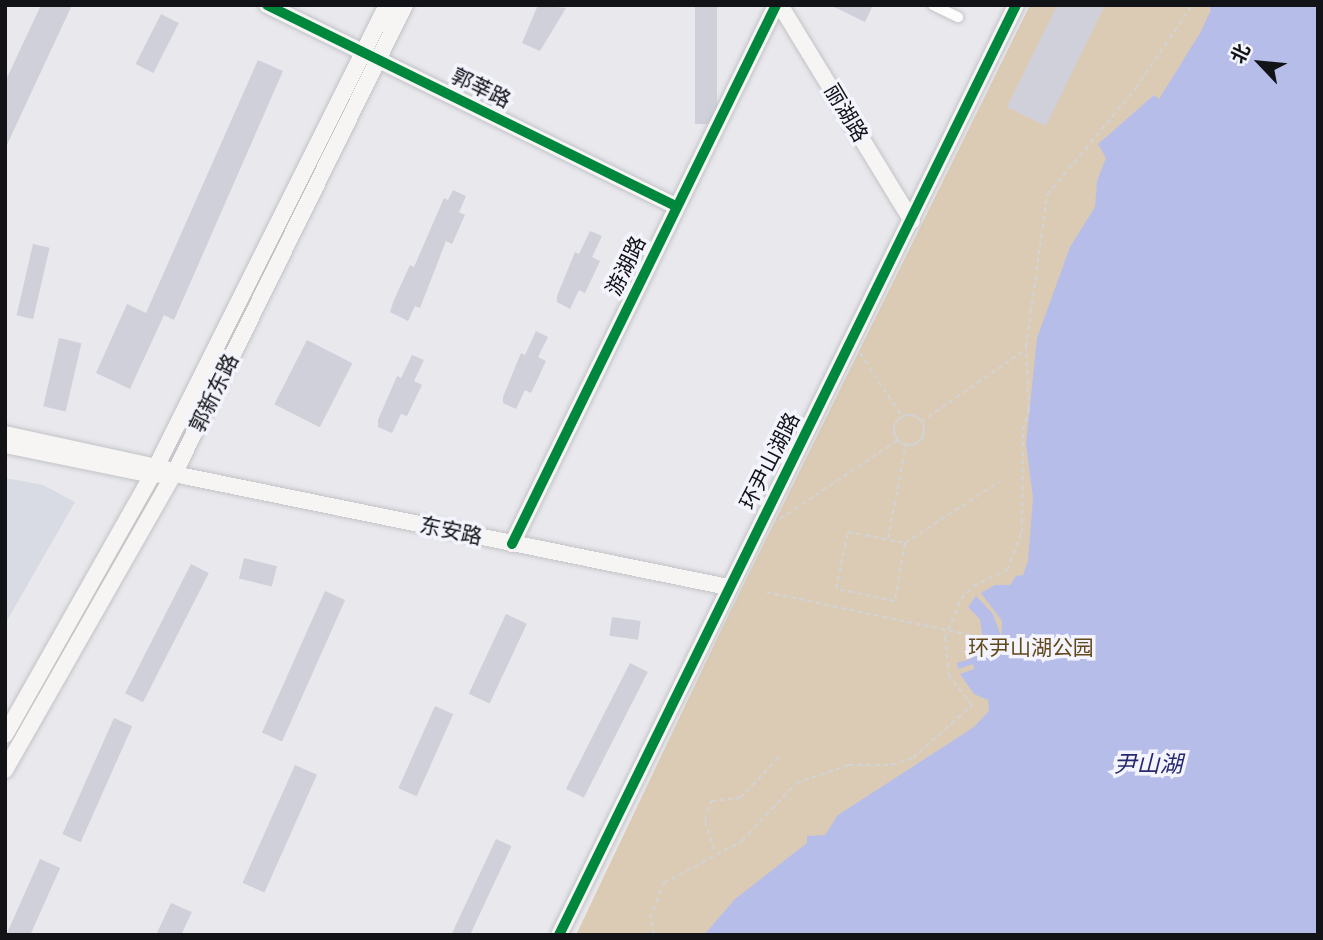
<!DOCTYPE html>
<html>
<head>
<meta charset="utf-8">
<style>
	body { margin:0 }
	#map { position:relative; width:1323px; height:940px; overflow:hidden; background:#e8e8ed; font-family:Signika,"Noto Sans SC",sans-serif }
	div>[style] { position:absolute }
	.built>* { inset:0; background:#d8dae4 }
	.green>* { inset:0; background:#dbcbb4 }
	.water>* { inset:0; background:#b6bde9 }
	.building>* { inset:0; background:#cfd0d9; transform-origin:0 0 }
	.path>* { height:2px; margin-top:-1px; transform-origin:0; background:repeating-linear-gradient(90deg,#d2d3d4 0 5px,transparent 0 8.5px) }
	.path>.ring { margin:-1px; padding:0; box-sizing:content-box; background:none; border:2px solid #d2d3d4; border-radius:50% }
	.roads { filter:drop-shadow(0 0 2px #c2c3c7) drop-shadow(0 0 2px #c2c3c7) }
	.street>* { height:10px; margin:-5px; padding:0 5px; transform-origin:5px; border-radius:5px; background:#fcfcfc }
	.secondary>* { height:16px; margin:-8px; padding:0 8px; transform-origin:8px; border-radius:8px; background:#f6f5f3 }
	.cycleway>* { height:10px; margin:-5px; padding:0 5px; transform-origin:5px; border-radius:5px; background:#00873e }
	span { translate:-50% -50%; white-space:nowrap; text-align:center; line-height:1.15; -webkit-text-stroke:7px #f3f4fd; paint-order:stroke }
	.street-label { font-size:21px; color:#121316 }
	.park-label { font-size:21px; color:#62491b }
	.water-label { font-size:23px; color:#27296e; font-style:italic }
	.frame { position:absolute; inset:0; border:7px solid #121316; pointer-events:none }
	.north { position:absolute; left:1225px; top:28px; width:70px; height:70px; -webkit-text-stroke:5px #f3f4fd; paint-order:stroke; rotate:296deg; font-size:19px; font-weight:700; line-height:28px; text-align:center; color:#121316 }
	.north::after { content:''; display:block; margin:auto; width:24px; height:32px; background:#121316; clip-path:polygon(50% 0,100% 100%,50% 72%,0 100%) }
</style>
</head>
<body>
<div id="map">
	<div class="built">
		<div style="clip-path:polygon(5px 478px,43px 485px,75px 502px,5px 624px)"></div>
	</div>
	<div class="green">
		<div style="clip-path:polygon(1030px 5px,1318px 5px,1318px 935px,576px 935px,722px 628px)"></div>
	</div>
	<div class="water">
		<div style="clip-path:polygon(1208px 5px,1318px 5px,1318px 935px,704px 935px,735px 899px,807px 843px,807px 836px,825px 835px,838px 815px,974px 727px,989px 711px,988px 700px,974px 694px,960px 674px,974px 669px,973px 664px,958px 669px,957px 663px,973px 658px,983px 641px,980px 619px,968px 607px,976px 596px,993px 614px,1000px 634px,996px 648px,1001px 649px,1002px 621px,981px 593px,995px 585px,1010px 585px,1016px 576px,1023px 575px,1028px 561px,1033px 498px,1026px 444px,1037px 338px,1070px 247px,1095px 207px,1097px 181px,1106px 158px,1098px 144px,1154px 95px,1159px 99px,1200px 33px,1211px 10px)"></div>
	</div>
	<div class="building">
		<div style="clip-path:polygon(41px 5px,72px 5px,5px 149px,5px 82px)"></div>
		<div style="clip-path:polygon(538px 5px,566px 8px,540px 51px,522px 43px)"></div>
		<div style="left:695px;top:5px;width:22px;height:119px"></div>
		<div style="clip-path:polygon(830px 5px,873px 5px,865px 22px)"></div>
		<div style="clip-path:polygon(1057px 5px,1105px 5px,1046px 126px,1007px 107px)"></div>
		<div style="left:161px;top:14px;width:20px;height:56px;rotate:27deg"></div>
		<div style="clip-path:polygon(258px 60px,283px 71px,174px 320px,164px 315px,130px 389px,96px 373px,127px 304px,146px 313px)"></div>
		<div style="clip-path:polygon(453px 190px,466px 196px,459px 212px,465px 215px,452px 244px,446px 241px,420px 308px,415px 306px,408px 321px,390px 312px,394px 300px,410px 265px,414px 267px,444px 198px,448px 200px)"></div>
		<div style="clip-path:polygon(590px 231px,602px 236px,592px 257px,600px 261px,585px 293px,579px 290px,570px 309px,557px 302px,557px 296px,575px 252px,579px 254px)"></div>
		<div style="left:33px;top:244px;width:17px;height:73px;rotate:13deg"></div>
		<div style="clip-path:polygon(536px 331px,548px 337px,538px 357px,546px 361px,531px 393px,525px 390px,516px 409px,503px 403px,503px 397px,521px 353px,525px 355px)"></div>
		<div style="left:59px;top:338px;width:23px;height:70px;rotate:13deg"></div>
		<div style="left:307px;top:340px;width:51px;height:72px;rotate:27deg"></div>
		<div style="clip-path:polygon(412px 355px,424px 360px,414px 381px,422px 385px,407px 416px,401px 414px,392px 433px,378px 427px,378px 420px,397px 376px,401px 378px)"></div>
		<div style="left:244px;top:558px;width:34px;height:21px;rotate:14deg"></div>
		<div style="left:191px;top:564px;width:20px;height:145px;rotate:27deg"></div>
		<div style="left:325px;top:591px;width:22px;height:155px;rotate:24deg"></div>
		<div style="left:506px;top:614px;width:23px;height:88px;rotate:25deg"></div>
		<div style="left:612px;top:617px;width:29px;height:19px;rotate:8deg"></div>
		<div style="left:630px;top:663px;width:20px;height:141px;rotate:27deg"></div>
		<div style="left:435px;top:706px;width:20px;height:90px;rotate:24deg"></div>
		<div style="left:114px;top:718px;width:20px;height:127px;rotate:24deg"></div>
		<div style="left:295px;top:765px;width:24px;height:129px;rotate:24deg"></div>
		<div style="left:496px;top:839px;width:17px;height:106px;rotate:25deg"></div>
		<div style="left:40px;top:859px;width:22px;height:84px;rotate:24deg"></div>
		<div style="clip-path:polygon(171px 903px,192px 912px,181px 935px,156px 935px)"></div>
	</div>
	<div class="path">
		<div style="left:860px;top:353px;width:74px;rotate:56.5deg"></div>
		<div class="ring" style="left:894px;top:415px;width:28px;height:28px"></div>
		<div style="left:921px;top:422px;width:126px;rotate:-34.7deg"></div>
		<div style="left:780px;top:519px;width:142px;rotate:-33.8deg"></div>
		<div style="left:888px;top:539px;width:97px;rotate:-79.3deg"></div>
		<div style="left:905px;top:543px;width:59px;rotate:99.8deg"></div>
		<div style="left:895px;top:601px;width:60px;rotate:-168.5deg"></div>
		<div style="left:836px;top:589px;width:58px;rotate:-78.1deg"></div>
		<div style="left:848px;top:532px;width:58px;rotate:10.9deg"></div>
		<div style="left:905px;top:543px;width:112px;rotate:-33deg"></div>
		<div style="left:766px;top:592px;width:218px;rotate:11.9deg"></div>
		<div style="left:714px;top:850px;width:31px;rotate:-107deg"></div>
		<div style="left:705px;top:820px;width:20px;rotate:-72deg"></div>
		<div style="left:711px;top:801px;width:29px;rotate:-6deg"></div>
		<div style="left:740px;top:798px;width:58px;rotate:-46.4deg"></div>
		<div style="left:654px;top:935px;width:17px;rotate:-103deg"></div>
		<div style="left:650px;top:918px;width:38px;rotate:-68deg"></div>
		<div style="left:664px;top:883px;width:89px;rotate:-28.3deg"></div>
		<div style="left:742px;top:841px;width:79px;rotate:-47deg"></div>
		<div style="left:796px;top:783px;width:56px;rotate:-18.8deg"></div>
		<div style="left:849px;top:765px;width:42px"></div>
		<div style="left:891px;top:765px;width:23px;rotate:-18deg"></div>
		<div style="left:913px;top:758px;width:79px;rotate:-41.9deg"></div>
		<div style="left:972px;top:705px;width:37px;rotate:-128deg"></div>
		<div style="left:949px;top:676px;width:38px;rotate:-96deg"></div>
		<div style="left:945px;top:638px;width:42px;rotate:-67.7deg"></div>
		<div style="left:961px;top:599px;width:18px;rotate:-47deg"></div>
		<div style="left:973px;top:586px;width:38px;rotate:-25deg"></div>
		<div style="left:1007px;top:570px;width:41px;rotate:-68.5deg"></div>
		<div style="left:1022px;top:532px;width:102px;rotate:-89.4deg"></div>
		<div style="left:1023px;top:430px;width:22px;rotate:-74deg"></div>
		<div style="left:1029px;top:409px;width:62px;rotate:-92.8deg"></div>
		<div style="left:1026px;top:347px;width:153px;rotate:-82.1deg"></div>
		<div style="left:1047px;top:195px;width:139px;rotate:-50.2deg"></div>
		<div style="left:1136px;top:88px;width:100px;rotate:-56deg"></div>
	</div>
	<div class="roads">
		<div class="street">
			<div style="left:933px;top:5px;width:28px;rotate:26deg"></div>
		</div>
		<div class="secondary">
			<div style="left:267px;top:5px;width:456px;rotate:26.2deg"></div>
			<div style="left:780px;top:5px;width:253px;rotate:58.6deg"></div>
			<div style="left:5px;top:434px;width:165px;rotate:12.3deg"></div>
			<div style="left:5px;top:445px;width:150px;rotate:11.5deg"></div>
			<div style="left:152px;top:475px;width:22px;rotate:-3deg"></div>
			<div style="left:174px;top:474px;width:565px;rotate:11.53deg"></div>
			<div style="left:512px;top:544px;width:600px;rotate:-63.9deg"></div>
			<div style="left:5px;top:735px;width:299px;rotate:-60.5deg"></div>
			<div style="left:152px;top:475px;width:525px;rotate:-63.43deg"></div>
			<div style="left:5px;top:770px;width:341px;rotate:-60.3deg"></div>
			<div style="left:174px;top:474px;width:523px;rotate:-63.78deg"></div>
			<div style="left:559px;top:935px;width:1036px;rotate:-63.83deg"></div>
		</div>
	</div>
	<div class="cycleway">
		<div style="left:267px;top:5px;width:456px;rotate:26.2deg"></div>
		<div style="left:512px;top:544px;width:600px;rotate:-63.9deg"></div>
		<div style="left:559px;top:935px;width:1036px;rotate:-63.83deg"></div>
	</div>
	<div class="street-label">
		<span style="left:481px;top:88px;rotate:26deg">郭莘路</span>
		<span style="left:846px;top:113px;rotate:59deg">丽湖路</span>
		<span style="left:626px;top:266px;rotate:-64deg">游湖路</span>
		<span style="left:214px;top:393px;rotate:-64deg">郭新东路</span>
		<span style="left:770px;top:461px;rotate:-63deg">环尹山湖路</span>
		<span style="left:451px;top:531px;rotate:12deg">东安路</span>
	</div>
	<div class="park-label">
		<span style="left:1031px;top:648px">环尹山湖公园</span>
	</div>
	<div class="water-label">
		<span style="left:1148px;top:765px">尹山湖</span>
	</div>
	<div class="frame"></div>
	<div class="north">北</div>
</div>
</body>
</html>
